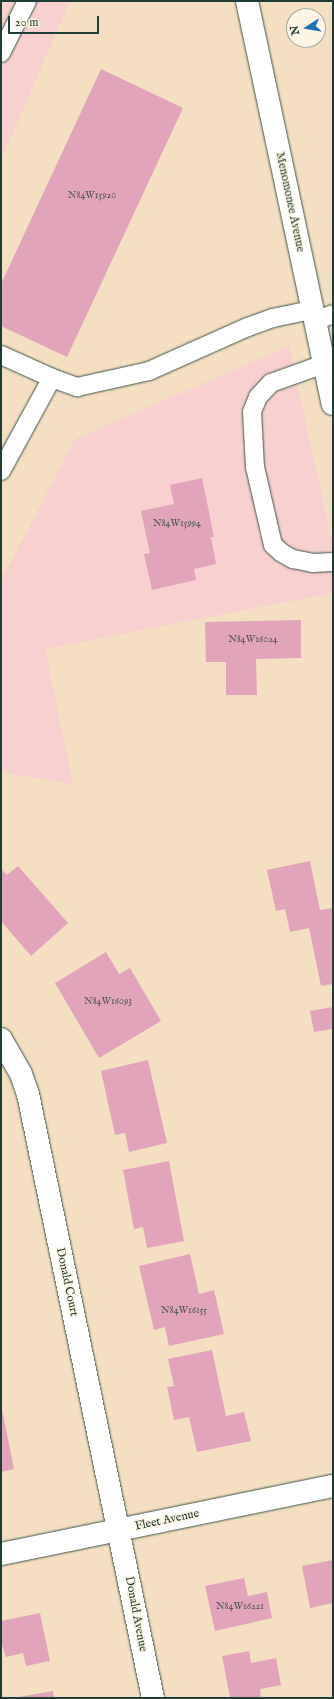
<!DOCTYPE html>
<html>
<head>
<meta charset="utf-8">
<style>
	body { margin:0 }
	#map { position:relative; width:334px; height:1699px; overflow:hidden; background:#f4dfc2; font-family:"IM FELL English",serif }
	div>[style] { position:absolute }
	.built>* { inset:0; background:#f7d0cf }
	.building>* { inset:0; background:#e2a4bb }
	.roads { filter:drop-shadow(0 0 1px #3f5549) drop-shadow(0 0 1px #3f5549) }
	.lane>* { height:18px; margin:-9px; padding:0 9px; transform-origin:9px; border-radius:9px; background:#fff }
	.street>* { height:22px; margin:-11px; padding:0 11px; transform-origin:11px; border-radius:11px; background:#fff }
	.secondary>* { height:22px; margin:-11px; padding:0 11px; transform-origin:11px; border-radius:11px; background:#fff }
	span { translate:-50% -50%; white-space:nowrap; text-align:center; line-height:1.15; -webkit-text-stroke:3.5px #fcf5e5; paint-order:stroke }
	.number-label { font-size:10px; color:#505756 }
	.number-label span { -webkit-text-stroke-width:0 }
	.street-label { font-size:12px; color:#1f3d34 }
	.frame { position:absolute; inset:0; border:2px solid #1f3d34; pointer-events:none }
	.north { position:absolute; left:286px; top:8px; width:40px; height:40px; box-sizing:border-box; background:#fcf5e5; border:1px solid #a4ab9e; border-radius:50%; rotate:258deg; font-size:11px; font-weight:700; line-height:16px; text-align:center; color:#1f3d34 }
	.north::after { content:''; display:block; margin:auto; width:14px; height:18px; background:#1f6fb2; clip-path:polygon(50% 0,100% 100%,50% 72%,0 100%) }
	.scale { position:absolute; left:8px; top:16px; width:91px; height:18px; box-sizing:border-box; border:2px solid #1f3d34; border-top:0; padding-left:5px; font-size:12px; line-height:14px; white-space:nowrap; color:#1f3d34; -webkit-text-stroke:3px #fcf5e5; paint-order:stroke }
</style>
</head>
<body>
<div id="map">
	<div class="built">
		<div style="clip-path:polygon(1px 1px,70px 1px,1px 160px)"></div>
		<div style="clip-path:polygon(289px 346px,333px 547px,333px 593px,45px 649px,73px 784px,5px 773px,1px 770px,1px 581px,75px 439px)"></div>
	</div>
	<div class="building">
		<div style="clip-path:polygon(101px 69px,183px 108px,67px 357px,1px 326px,1px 284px)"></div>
		<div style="clip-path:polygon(202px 478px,214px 537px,211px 537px,216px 564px,194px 569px,196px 580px,152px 590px,144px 554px,150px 553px,141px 511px,174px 504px,170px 485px)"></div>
		<div style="clip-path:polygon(301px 620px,301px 658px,256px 659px,257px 695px,226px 695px,226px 662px,206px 662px,205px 622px)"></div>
		<div style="clip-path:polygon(310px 861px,320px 910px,333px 908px,333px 984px,321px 986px,309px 928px,290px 932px,285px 909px,276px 911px,267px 870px)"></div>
		<div style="clip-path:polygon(18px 866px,68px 923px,31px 956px,1px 921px,1px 869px,7px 875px)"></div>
		<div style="clip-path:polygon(106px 952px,119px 974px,130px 968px,161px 1021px,99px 1058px,55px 983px)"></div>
		<div style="clip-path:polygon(333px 1007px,333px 1029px,314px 1032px,310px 1011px)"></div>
		<div style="clip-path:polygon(148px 1060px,167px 1143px,129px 1152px,125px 1133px,115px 1135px,101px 1071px)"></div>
		<div style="clip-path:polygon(169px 1161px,184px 1241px,147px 1248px,143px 1227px,134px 1229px,123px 1170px)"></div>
		<div style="clip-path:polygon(190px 1254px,199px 1294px,214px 1290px,224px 1334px,169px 1346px,165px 1327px,154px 1330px,139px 1266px)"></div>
		<div style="clip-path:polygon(212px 1350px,226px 1416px,244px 1412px,251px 1441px,197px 1452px,189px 1417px,174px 1420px,167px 1387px,174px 1386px,168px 1359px)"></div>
		<div style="clip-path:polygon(1px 1404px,14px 1469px,1px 1472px)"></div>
		<div style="clip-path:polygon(333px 1560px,333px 1603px,310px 1608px,302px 1566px)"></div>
		<div style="clip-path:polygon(244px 1578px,248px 1596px,267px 1592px,272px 1618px,215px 1631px,205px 1586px)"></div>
		<div style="clip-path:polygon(40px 1613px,50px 1661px,26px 1666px,23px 1653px,6px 1657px,1px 1642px,1px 1621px)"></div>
		<div style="clip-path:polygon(249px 1651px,251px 1663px,276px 1658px,281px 1685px,260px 1689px,261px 1698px,230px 1698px,222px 1656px)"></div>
		<div style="clip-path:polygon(53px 1691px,54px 1698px,18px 1698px,18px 1697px)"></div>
	</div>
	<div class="roads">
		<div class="lane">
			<div style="left:1px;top:53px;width:58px;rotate:-63.4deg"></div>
			<div style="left:315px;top:321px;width:19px;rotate:-21deg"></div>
			<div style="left:1px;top:355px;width:56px;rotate:24.3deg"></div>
			<div style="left:52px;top:378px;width:27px;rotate:20deg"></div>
			<div style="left:77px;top:387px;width:74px;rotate:-12.5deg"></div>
			<div style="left:149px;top:371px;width:108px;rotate:-24deg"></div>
			<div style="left:248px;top:327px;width:27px;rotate:-20deg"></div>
			<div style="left:273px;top:318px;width:40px;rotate:-12deg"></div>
			<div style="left:324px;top:364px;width:56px;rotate:160.3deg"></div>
			<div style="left:271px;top:383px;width:19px;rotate:133deg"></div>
			<div style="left:258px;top:397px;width:16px;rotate:112deg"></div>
			<div style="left:252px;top:412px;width:55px;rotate:86.9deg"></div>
			<div style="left:255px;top:467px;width:80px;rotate:77deg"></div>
			<div style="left:273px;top:545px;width:12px;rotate:42deg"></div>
			<div style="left:282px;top:553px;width:13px;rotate:29deg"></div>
			<div style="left:293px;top:559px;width:20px;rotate:11deg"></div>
			<div style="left:313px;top:563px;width:20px;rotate:-3deg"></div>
			<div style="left:1px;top:471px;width:106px;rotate:-61.3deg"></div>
		</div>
		<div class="street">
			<div style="left:1px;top:1039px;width:40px;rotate:60.3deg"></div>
			<div style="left:21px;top:1074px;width:21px;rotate:71deg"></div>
			<div style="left:28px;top:1094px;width:617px;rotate:78.31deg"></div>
			<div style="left:1px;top:1554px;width:339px;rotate:-11.6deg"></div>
		</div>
		<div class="secondary">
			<div style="left:247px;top:1px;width:412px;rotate:78deg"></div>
		</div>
	</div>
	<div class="number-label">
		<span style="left:92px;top:196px">N84W15920</span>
		<span style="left:177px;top:524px">N84W15994</span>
		<span style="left:253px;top:640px">N84W16024</span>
		<span style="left:108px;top:1002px">N84W16093</span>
		<span style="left:184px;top:1311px">N84W16155</span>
		<span style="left:240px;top:1607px">N84W16221</span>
	</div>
	<div class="street-label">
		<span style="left:290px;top:202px;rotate:78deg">Menomonee Avenue</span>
		<span style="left:67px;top:1282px;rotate:78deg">Donald Court</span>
		<span style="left:167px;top:1520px;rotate:-12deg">Fleet Avenue</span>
		<span style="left:136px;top:1614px;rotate:79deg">Donald Avenue</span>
	</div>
	<div class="frame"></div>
	<div class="north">N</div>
	<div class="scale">20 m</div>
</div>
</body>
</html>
